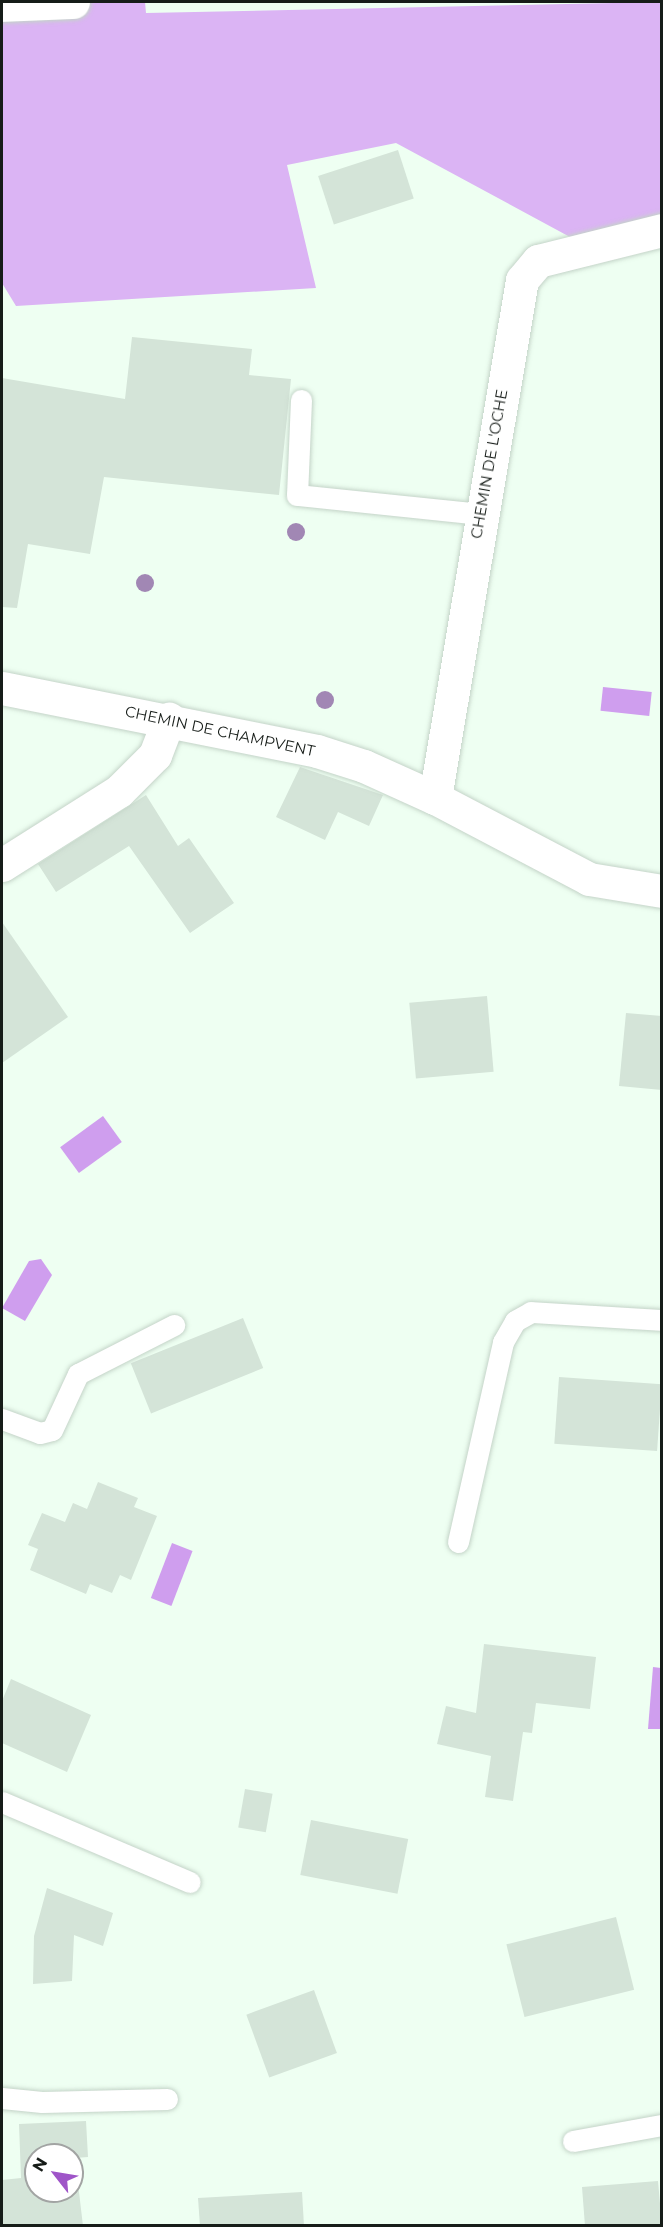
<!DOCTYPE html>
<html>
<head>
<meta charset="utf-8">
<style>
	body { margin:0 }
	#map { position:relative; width:663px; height:2227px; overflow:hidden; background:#eefff2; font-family:Montserrat,sans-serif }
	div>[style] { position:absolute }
	.forest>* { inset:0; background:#dbb4f4 }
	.water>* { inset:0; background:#cf9eee; transform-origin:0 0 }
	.building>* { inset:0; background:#d4e4d8; transform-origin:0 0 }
	.roads { filter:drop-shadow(0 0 2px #c4d4c8) drop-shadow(0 0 2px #c4d4c8) }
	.lane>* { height:21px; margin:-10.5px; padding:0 10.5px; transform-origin:10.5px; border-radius:10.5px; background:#fff }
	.street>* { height:33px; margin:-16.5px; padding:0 16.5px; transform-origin:16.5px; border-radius:16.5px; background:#fff }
	.trees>* { width:18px; height:18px; margin:-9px; border-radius:50%; background:#a187b4 }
	span { translate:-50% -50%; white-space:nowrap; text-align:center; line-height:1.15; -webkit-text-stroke:5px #fff; paint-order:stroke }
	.street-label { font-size:15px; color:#161c18 }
	.frame { position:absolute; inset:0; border:3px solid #161c18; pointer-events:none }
	.north { position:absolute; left:24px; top:2143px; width:60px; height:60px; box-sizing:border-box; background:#fff; border:2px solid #a2a4a3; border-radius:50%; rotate:301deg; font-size:16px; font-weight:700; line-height:24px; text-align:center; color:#161c18 }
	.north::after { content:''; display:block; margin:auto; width:21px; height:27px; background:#9f55c8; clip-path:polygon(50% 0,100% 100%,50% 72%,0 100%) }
</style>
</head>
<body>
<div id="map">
	<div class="forest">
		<div style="clip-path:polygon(2px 2px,145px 2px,146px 13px,661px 2px,661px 236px,570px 237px,396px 143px,287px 165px,316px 288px,16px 306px,2px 283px)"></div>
	</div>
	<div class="water">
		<div style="left:603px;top:687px;width:49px;height:24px;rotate:6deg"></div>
		<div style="left:103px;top:1116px;width:32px;height:53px;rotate:54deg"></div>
		<div style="clip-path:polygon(41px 1259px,52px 1275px,25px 1321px,2px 1308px,29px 1261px)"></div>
		<div style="left:172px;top:1543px;width:22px;height:59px;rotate:21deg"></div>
		<div style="clip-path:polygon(653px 1667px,661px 1668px,661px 1729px,648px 1729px)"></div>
	</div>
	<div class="building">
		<div style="left:398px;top:150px;width:51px;height:84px;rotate:72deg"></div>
		<div style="clip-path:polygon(132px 337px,252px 349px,249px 375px,291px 379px,279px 495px,104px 477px,90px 554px,28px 544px,17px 608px,2px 607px,2px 378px,125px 399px)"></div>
		<div style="clip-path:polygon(300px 767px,383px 795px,369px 826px,338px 812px,325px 840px,276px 817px)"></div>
		<div style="clip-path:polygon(146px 795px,178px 846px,189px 838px,234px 903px,190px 933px,129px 846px,56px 892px,38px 864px)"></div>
		<div style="clip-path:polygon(2px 922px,68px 1017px,2px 1063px)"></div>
		<div style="left:487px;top:996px;width:76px;height:78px;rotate:85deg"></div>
		<div style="clip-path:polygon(626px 1013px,662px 1016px,662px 1090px,619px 1086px)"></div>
		<div style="left:243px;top:1318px;width:54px;height:121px;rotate:68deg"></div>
		<div style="left:559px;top:1377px;width:103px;height:67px;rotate:4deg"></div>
		<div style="clip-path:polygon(98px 1482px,138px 1498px,134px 1507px,157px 1516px,131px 1580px,120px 1575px,112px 1593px,90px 1584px,86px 1594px,30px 1570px,38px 1549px,28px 1545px,42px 1513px,65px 1522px,73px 1503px,87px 1509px)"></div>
		<div style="clip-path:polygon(484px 1644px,596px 1657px,590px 1709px,536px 1703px,532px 1733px,523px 1732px,513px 1801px,485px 1797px,491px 1756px,437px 1744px,446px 1706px,476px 1713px)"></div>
		<div style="clip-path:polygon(11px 1679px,91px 1715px,67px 1772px,2px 1743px,2px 1701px)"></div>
		<div style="left:245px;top:1789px;width:28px;height:39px;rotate:10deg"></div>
		<div style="left:311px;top:1820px;width:99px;height:56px;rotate:11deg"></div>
		<div style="clip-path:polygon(47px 1888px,113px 1913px,103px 1946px,74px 1935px,72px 1981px,33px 1984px,34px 1936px)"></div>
		<div style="left:616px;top:1917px;width:75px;height:113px;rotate:76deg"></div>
		<div style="left:314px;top:1990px;width:67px;height:72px;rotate:70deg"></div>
		<div style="clip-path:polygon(evenodd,86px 2121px,88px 2157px,75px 2158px,83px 2226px,2px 2226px,2px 2180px,21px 2178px,19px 2124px,86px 2121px,36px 2155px,72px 2155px,72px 2191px,36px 2191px,36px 2155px)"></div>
		<div style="clip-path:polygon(658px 2181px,662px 2226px,585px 2226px,582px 2187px)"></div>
		<div style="clip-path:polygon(302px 2192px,304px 2226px,200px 2226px,198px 2198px)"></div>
	</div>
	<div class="roads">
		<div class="lane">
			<div style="left:301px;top:400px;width:95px;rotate:92.4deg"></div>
			<div style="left:297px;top:495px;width:184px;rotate:5.9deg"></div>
			<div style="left:2px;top:1419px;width:40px;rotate:20.2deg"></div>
			<div style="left:40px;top:1433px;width:12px;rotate:-14deg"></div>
			<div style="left:52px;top:1430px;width:62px;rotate:-65.1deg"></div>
			<div style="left:78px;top:1374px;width:108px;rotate:-27deg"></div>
			<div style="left:458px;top:1542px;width:205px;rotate:-77.3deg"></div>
			<div style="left:503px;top:1342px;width:24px;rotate:-60deg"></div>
			<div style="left:515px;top:1321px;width:18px;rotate:-29deg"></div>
			<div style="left:531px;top:1312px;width:131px;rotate:3.5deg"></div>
			<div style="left:2px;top:1802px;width:204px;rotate:23.1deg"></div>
			<div style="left:2px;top:2098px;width:40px;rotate:5.7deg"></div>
			<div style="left:42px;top:2102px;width:125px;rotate:-1.4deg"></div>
			<div style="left:573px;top:2141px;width:90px;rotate:-10.2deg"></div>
		</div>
		<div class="street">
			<div style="left:2px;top:5px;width:71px;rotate:-2.4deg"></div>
			<div style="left:2px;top:688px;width:321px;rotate:11.3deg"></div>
			<div style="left:317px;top:751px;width:49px;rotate:17.7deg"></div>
			<div style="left:364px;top:766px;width:78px;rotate:24.3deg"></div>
			<div style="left:435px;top:798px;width:174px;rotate:27.7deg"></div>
			<div style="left:589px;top:879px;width:74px;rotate:9.3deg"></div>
			<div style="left:435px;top:798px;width:525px;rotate:-80.47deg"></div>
			<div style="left:522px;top:280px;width:25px;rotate:-50deg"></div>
			<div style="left:538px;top:261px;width:128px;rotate:-14deg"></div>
			<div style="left:2px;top:865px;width:138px;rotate:-32.3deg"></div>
			<div style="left:119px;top:791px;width:51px;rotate:-45deg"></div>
			<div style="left:155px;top:755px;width:39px;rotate:-69deg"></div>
		</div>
	</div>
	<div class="trees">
		<div style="left:296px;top:532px"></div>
		<div style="left:145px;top:583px"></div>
		<div style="left:325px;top:700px"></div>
	</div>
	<div class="street-label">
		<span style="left:489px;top:464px;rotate:-80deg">CHEMIN DE L'OCHE</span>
		<span style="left:220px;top:731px;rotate:12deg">CHEMIN DE CHAMPVENT</span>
	</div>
	<div class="frame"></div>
	<div class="north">N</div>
</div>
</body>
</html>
